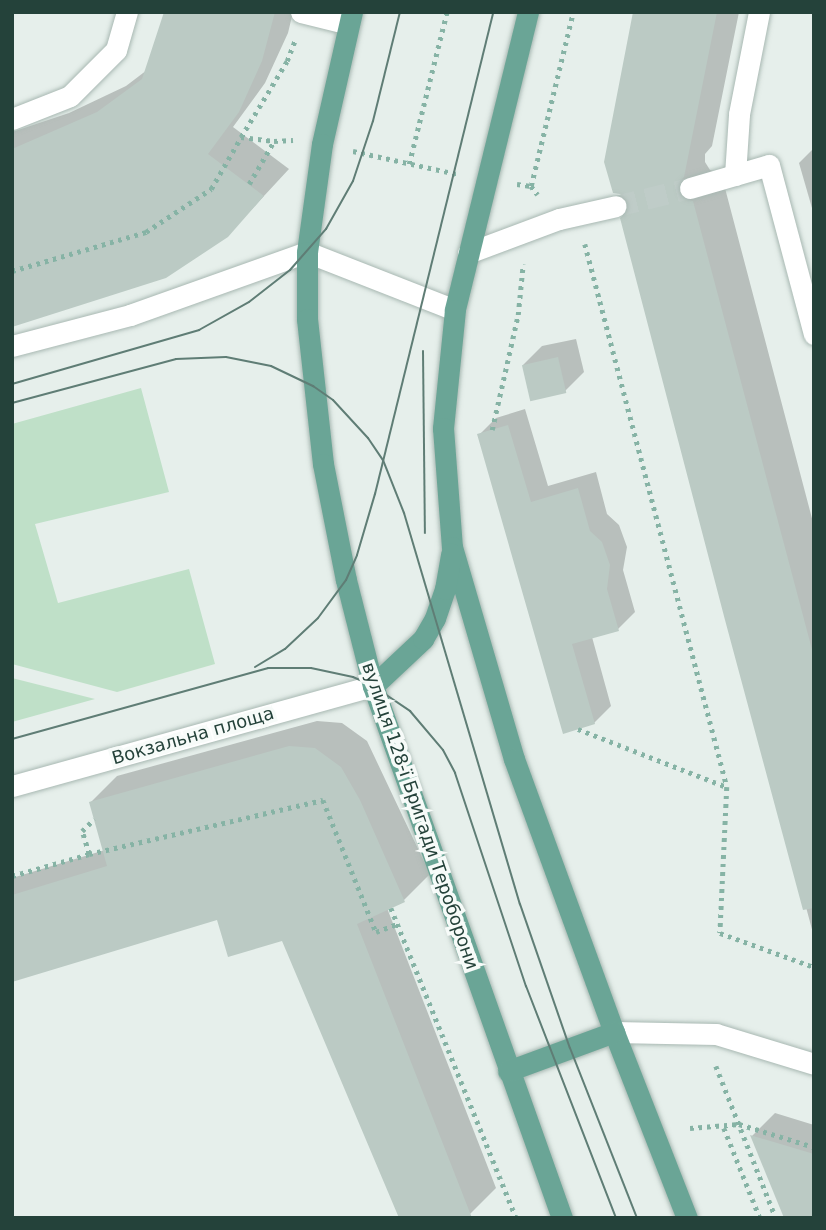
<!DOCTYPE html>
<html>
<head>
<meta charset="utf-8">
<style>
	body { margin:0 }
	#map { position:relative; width:826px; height:1230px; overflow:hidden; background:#e6efeb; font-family:"DejaVu Sans",sans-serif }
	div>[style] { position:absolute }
	.green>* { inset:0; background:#bfe0c8 }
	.shadow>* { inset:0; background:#0003 }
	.building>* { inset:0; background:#bbcac4; transform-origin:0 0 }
	.minor-tunnel>* { height:21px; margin-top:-10.5px; transform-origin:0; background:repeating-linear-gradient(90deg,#bfccc8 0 21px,transparent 0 31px) }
	.path>* { height:4.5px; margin-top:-2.25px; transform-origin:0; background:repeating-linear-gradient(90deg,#86b3a5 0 3.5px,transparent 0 8.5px) }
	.roads { filter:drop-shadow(0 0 2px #a8b8b2) drop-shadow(0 0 2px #a8b8b2) }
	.minor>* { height:21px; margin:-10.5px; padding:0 10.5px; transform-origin:10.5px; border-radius:10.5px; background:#fff }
	.major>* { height:21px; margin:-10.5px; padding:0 10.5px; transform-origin:10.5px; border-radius:10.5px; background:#6aa596 }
	.tram>* { height:2px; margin:-1px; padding:0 1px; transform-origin:1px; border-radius:1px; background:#5f7d75 }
	span { translate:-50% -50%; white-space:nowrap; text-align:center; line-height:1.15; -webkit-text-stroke:7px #f7fbf9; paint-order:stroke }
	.street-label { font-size:18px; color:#24423a }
	.frame { position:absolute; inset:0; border:14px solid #24423a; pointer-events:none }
</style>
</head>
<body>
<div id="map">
	<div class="green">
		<div style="clip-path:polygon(141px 388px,169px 492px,35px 524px,58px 603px,189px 569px,215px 664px,117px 692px,12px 664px,12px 424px)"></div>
		<div style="clip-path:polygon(12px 678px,95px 699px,12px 722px)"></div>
	</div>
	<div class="shadow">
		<div style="clip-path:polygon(166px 12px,293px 12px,288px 33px,265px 83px,233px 127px,289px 169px,227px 236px,165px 277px,12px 326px,12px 132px,69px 113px,126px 86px,147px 70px)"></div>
		<div style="clip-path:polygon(635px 12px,739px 12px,712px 146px,705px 154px,705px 162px,710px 170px,721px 173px,814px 526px,814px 937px,622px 219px,630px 211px)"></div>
		<div style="clip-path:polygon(814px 148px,814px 215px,799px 163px)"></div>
		<div style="clip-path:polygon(576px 339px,584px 372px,565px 391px,523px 365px,542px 346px)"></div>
		<div style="clip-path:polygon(525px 409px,548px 486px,596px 472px,607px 514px,619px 525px,627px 547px,623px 570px,635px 612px,618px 629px,592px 637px,611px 706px,594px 723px,479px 435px,496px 418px)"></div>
		<div style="clip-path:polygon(317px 721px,342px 723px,367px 741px,430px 874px,404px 900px,387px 908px,496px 1188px,470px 1214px,283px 939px,218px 918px,12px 980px,12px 878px,105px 850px,91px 802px,117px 776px)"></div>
		<div style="clip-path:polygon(775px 1113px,814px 1125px,814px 1218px,752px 1136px)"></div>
	</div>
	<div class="building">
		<div style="clip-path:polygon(164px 12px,275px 12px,262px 61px,239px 112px,208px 154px,264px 196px,228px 237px,166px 278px,12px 327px,12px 149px,97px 112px,142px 79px)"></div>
		<div style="clip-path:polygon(633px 12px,717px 12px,684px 177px,677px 184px,677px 191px,681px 198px,693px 201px,814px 657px,814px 908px,803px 910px,725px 620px,620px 218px,628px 210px,629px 202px,620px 194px,613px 193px,604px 162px)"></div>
		<div style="left:558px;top:357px;width:37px;height:37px;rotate:77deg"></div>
		<div style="clip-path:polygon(508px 425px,531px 502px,578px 488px,590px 531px,602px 542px,610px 565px,607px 589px,619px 631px,572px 644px,595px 724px,563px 734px,477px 434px)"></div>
		<div style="clip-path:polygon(289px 746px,315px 748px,341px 767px,360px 800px,405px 902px,357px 924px,472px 1218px,399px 1218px,282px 941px,228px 957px,217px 920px,12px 982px,12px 895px,107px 866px,89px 802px)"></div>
		<div style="clip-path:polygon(750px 1135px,814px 1154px,814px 1218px,784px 1218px)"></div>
	</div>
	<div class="minor-tunnel">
		<div style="left:616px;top:206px;width:76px;rotate:-13.7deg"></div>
	</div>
	<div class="path">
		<div style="left:241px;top:137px;width:89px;rotate:-58.8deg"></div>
		<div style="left:287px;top:61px;width:22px;rotate:-69deg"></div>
		<div style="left:353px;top:151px;width:107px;rotate:12.5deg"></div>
		<div style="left:409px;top:164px;width:157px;rotate:-76deg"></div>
		<div style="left:249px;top:184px;width:50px;rotate:-59.8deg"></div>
		<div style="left:274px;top:141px;width:19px;rotate:-3deg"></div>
		<div style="left:517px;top:184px;width:14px;rotate:8deg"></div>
		<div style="left:531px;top:186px;width:179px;rotate:-76.4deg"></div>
		<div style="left:531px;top:186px;width:11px;rotate:52deg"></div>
		<div style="left:585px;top:244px;width:561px;rotate:75.34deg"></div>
		<div style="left:727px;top:787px;width:146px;rotate:92.7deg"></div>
		<div style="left:720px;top:933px;width:100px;rotate:19.9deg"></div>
		<div style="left:12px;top:271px;width:140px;rotate:-16.2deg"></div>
		<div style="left:146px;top:232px;width:78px;rotate:-33.5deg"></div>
		<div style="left:211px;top:189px;width:60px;rotate:-60deg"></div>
		<div style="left:241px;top:137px;width:33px;rotate:7deg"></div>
		<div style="left:492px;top:430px;width:118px;rotate:-77.3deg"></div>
		<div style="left:518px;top:315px;width:51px;rotate:-84.4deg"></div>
		<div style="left:578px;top:729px;width:160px;rotate:21.3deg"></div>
		<div style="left:89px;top:854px;width:240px;rotate:-13deg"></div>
		<div style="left:323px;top:800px;width:142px;rotate:68.1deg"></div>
		<div style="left:376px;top:932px;width:22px;rotate:-21deg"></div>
		<div style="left:12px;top:876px;width:80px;rotate:-15.9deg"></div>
		<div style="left:89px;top:854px;width:24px;rotate:-107deg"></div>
		<div style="left:82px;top:831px;width:17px;rotate:-45deg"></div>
		<div style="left:391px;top:908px;width:334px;rotate:68deg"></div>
		<div style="left:716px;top:1066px;width:163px;rotate:68.5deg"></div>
		<div style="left:690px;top:1128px;width:49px;rotate:-4.7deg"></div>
		<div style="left:739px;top:1124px;width:78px;rotate:17deg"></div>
		<div style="left:724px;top:1128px;width:97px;rotate:68.2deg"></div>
	</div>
	<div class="roads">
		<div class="minor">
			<div style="left:301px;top:12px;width:49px;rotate:14deg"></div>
			<div style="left:12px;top:119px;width:62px;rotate:-21.6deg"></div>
			<div style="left:70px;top:96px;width:65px;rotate:-45deg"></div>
			<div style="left:116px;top:50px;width:40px;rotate:-74deg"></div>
			<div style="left:735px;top:175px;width:61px;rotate:-86.2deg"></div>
			<div style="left:739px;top:114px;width:104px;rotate:-78.9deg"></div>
			<div style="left:690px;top:188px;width:82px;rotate:-16.2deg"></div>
			<div style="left:769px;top:165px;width:175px;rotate:75.1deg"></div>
			<div style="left:468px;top:253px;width:97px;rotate:-20.5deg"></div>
			<div style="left:559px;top:219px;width:58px;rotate:-12.8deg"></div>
			<div style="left:12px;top:346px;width:122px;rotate:-14.7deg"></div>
			<div style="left:130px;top:315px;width:188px;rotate:-19.6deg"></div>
			<div style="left:307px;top:252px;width:159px;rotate:21.4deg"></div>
			<div style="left:12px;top:786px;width:375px;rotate:-15.5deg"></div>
			<div style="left:614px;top:1032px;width:102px;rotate:1.1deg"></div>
			<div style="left:716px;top:1034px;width:102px;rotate:17deg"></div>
		</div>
		<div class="major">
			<div style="left:352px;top:12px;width:135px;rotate:102.8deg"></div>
			<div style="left:322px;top:144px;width:109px;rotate:97.9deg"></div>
			<div style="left:307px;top:252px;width:67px;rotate:90deg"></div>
			<div style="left:307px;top:319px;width:146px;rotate:83.7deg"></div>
			<div style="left:323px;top:464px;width:118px;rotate:78.8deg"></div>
			<div style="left:346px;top:580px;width:109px;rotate:75.7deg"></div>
			<div style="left:373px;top:686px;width:565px;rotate:70.44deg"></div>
			<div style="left:528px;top:12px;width:307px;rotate:103.8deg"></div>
			<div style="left:455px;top:310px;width:119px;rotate:95.8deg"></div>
			<div style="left:443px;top:428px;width:119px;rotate:85.7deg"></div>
			<div style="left:452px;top:547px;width:221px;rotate:73.7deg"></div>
			<div style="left:514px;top:759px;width:291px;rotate:69.9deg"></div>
			<div style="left:614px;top:1032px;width:200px;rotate:68.6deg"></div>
			<div style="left:373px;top:686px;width:69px;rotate:-43.2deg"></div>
			<div style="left:423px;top:639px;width:24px;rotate:-60deg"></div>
			<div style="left:435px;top:618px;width:31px;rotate:-71deg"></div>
			<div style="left:445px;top:589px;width:36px;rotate:-80deg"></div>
			<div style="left:508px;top:1071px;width:113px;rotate:-20.2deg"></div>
		</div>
	</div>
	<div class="tram">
		<div style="left:423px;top:351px;width:182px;rotate:89.4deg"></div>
		<div style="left:12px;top:384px;width:195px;rotate:-16.1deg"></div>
		<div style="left:199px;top:330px;width:57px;rotate:-29.2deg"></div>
		<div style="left:249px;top:302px;width:52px;rotate:-38deg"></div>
		<div style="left:290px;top:270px;width:55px;rotate:-48.7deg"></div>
		<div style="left:326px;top:229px;width:55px;rotate:-60.6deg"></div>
		<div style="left:353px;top:181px;width:63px;rotate:-71.6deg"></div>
		<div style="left:373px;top:121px;width:112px;rotate:-76.1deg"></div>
		<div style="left:12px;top:403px;width:170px;rotate:-15deg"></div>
		<div style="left:176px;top:359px;width:50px;rotate:-2.3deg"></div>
		<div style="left:226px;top:357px;width:46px;rotate:11.3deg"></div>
		<div style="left:271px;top:366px;width:47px;rotate:25.5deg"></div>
		<div style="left:313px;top:386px;width:24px;rotate:35deg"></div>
		<div style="left:333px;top:400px;width:52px;rotate:47.4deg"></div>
		<div style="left:368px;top:438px;width:27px;rotate:56deg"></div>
		<div style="left:383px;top:460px;width:57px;rotate:68.4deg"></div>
		<div style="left:404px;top:513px;width:408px;rotate:73.5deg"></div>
		<div style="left:520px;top:904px;width:152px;rotate:70.9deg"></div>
		<div style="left:570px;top:1048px;width:183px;rotate:68.5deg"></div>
		<div style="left:255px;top:667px;width:35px;rotate:-31deg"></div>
		<div style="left:285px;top:649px;width:45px;rotate:-43.2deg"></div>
		<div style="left:318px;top:618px;width:47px;rotate:-53.6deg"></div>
		<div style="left:346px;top:580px;width:27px;rotate:-66deg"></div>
		<div style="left:357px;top:555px;width:64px;rotate:-73.6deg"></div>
		<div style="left:375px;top:494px;width:496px;rotate:-76.2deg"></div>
		<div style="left:12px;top:739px;width:266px;rotate:-15.5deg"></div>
		<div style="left:268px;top:668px;width:43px"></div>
		<div style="left:311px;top:668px;width:43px;rotate:12.1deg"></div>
		<div style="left:353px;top:677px;width:22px;rotate:24deg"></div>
		<div style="left:373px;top:686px;width:45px;rotate:34deg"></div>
		<div style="left:410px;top:711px;width:51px;rotate:49.8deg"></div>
		<div style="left:443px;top:750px;width:26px;rotate:62deg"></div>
		<div style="left:455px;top:773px;width:225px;rotate:71.6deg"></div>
		<div style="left:526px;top:986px;width:249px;rotate:68.8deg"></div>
	</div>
	<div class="street-label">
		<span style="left:193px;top:736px;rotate:-16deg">Вокзальна площа</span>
		<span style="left:420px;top:816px;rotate:71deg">вулиця 128-ї Бригади Тероборони</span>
	</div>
	<div class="frame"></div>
</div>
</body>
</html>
